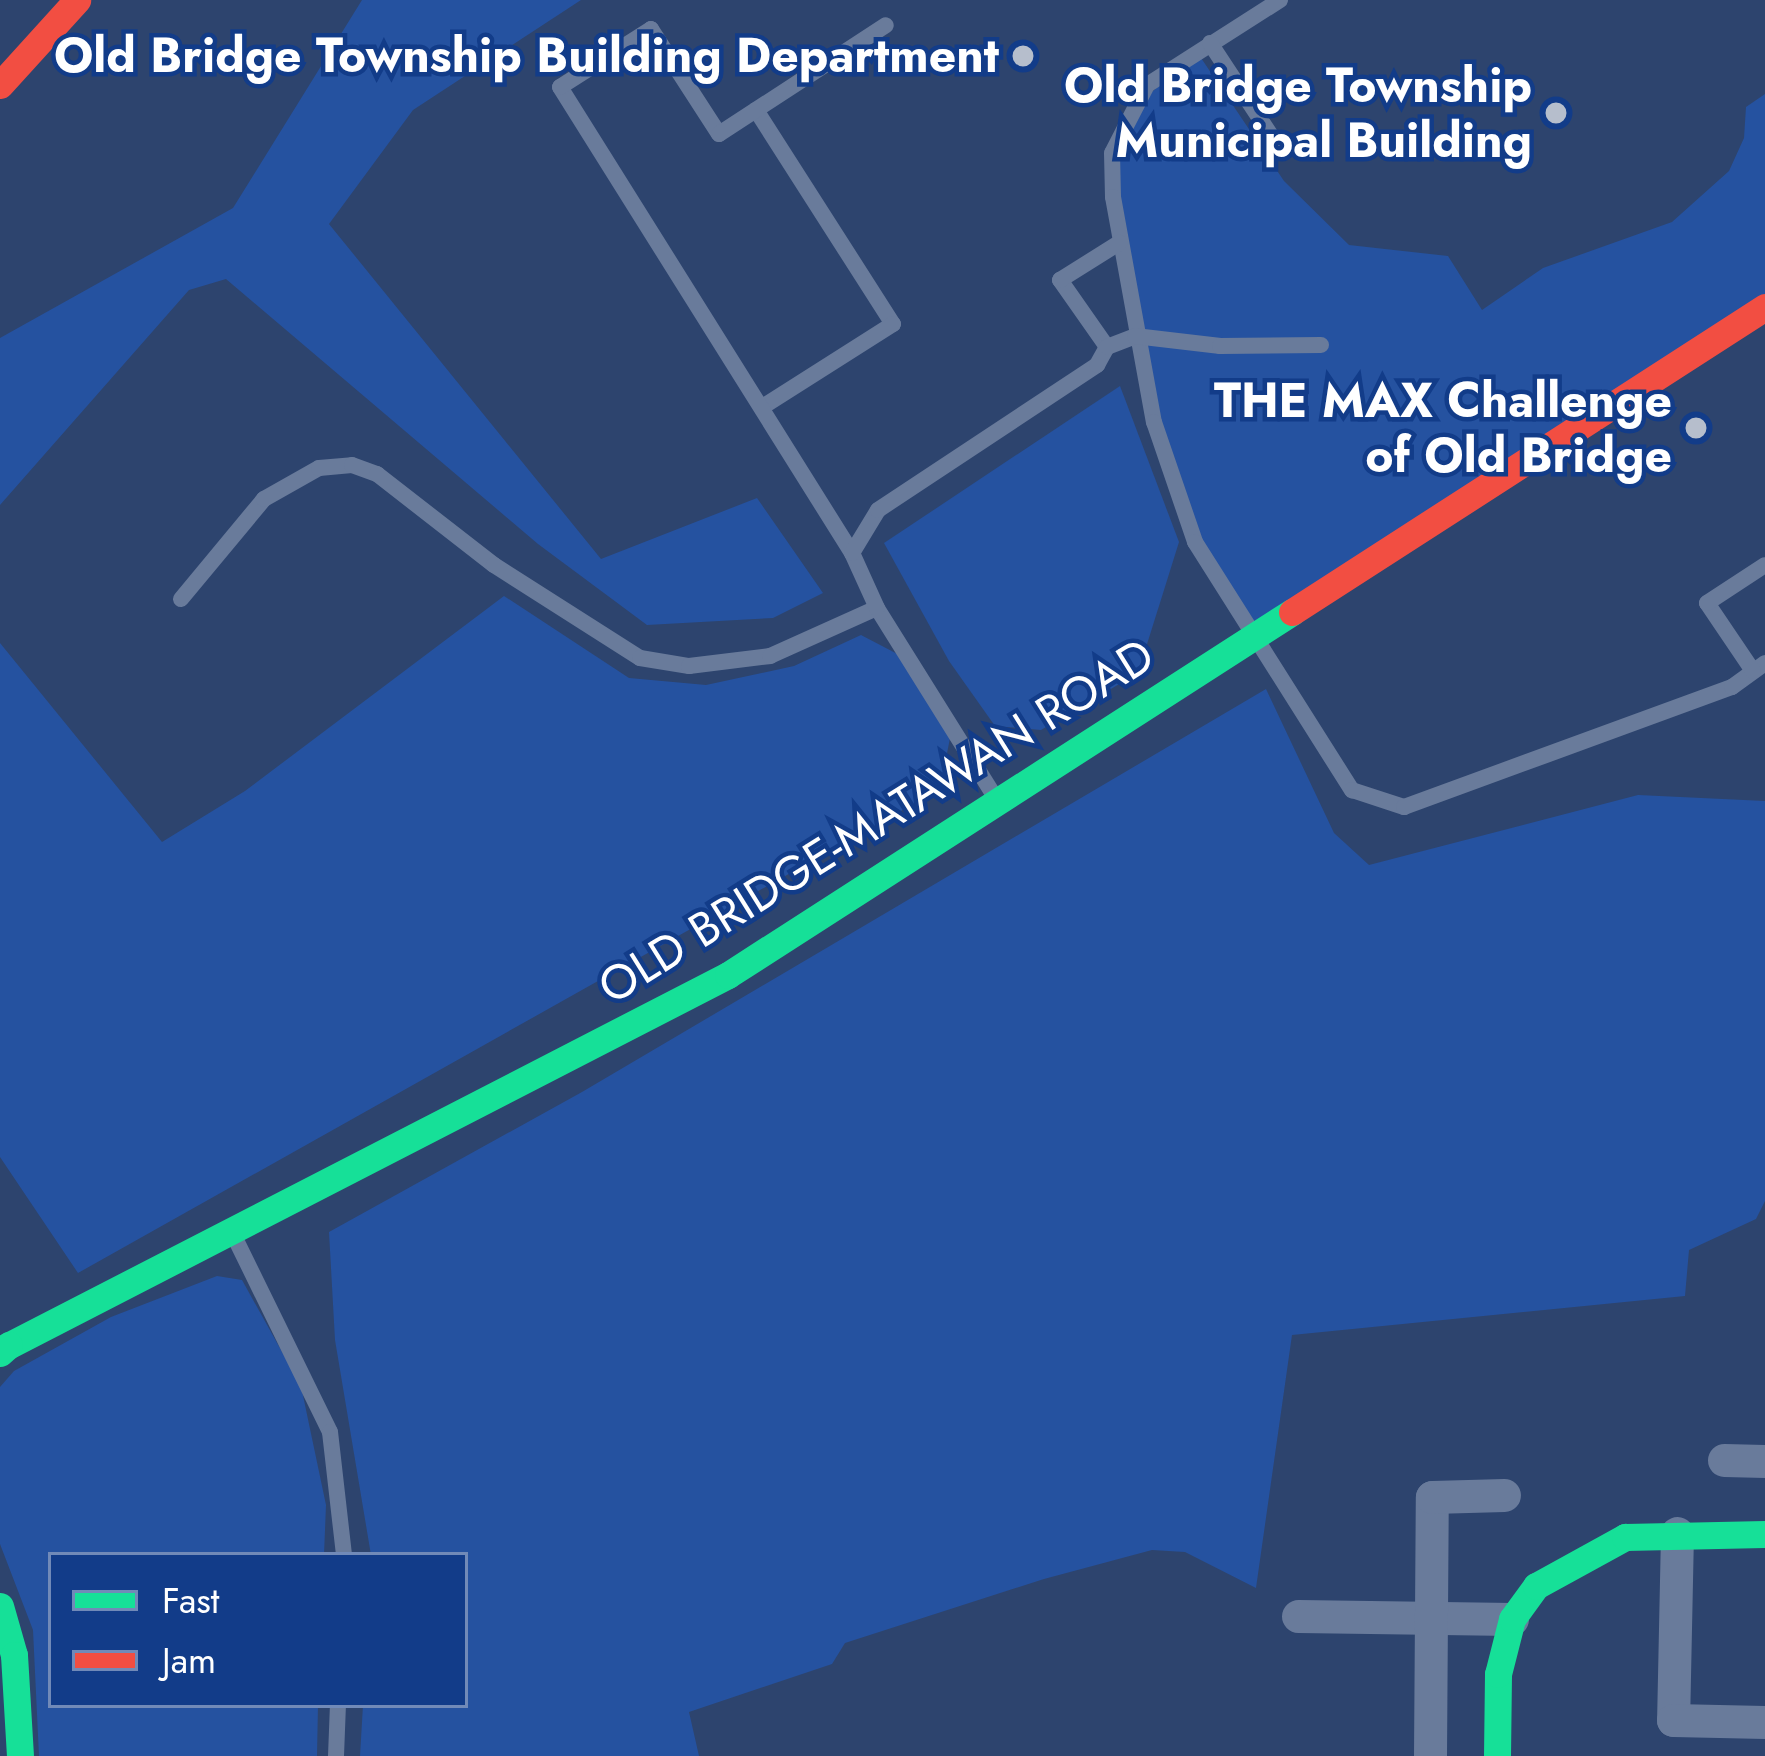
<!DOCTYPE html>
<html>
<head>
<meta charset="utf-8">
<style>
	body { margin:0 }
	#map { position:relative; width:1765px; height:1756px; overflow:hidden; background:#2d446e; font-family:Jost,sans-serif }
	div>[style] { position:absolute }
	.green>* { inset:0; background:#2552a0 }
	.lane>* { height:16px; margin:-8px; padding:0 8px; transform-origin:8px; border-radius:8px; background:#697b9b }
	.street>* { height:33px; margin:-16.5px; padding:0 16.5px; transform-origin:16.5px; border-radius:16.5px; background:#697b9b }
	.fast>* { height:27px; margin:-13.5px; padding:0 13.5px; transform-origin:13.5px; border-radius:13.5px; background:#16e098 }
	.jam>* { height:27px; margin:-13.5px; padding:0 13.5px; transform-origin:13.5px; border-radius:13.5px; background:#f24e42 }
	.dots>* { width:33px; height:33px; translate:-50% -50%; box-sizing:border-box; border:6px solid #123c89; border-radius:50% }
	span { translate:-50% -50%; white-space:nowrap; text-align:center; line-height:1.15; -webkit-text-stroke:9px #123c89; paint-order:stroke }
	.poi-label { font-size:48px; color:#fff; font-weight:700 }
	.right { translate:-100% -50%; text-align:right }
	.street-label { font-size:48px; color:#fff }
	.legend { position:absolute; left:48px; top:1552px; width:420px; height:156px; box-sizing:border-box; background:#123c89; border:3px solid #718ab8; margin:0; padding:15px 21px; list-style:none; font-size:36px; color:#fff }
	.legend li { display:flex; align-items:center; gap:24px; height:60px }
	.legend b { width:60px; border:3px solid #718ab8 }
</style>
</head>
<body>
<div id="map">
	<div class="green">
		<div style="clip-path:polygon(362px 0,581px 0,413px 110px,329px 224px,601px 559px,757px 498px,823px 593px,773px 618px,647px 625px,538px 544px,226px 279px,189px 290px,0 505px,0 338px,233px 208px)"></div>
		<div style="clip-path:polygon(1197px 52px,1284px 181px,1349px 245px,1448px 256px,1482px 310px,1543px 268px,1672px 222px,1729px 171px,1744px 138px,1746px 107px,1765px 94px,1765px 307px,1256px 634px,1195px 542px,1154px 422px,1112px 153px,1126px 115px)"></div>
		<div style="clip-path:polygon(1120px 386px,1179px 542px,1138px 673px,1041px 730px,995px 726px,949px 661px,884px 543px)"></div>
		<div style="clip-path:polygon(504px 596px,629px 678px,706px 685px,794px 666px,861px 635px,905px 658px,951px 733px,940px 789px,78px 1273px,0 1157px,0 643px,162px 842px,245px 791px)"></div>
		<div style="clip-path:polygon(1266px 689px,1334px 833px,1369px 865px,1638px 795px,1765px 801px,1765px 1201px,1756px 1219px,1689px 1250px,1685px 1296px,1292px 1335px,1256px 1588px,1185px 1552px,1152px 1550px,1044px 1579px,845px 1643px,832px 1664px,689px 1712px,699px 1756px,360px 1756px,363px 1705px,465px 1705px,465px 1555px,371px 1555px,335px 1340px,329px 1232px,582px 1092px)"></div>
		<div style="clip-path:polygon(217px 1276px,242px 1280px,301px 1386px,326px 1505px,324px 1555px,51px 1555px,51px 1705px,318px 1705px,317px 1756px,39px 1756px,33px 1630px,0 1544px,0 1387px,14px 1371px,111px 1317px)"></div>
	</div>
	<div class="lane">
		<div style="left:1280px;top:0;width:158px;rotate:147.4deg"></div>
		<div style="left:1147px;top:85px;width:76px;rotate:117.2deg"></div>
		<div style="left:1112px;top:153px;width:44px;rotate:88.7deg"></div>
		<div style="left:1113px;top:197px;width:229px;rotate:79.7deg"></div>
		<div style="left:1154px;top:422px;width:127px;rotate:71.1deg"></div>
		<div style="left:1195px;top:542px;width:294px;rotate:57.7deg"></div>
		<div style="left:1352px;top:790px;width:55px;rotate:18.1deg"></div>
		<div style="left:1404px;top:807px;width:349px;rotate:-20.1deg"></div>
		<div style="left:1732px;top:687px;width:41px;rotate:-36deg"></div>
		<div style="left:1210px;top:43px;width:120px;rotate:56.6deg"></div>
		<div style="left:756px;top:110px;width:254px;rotate:57.4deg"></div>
		<div style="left:893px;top:324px;width:153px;rotate:147.6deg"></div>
		<div style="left:1107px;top:347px;width:82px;rotate:-125deg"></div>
		<div style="left:1060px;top:280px;width:70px;rotate:-32.1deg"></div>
		<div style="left:852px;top:553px;width:550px;rotate:-122.07deg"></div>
		<div style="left:560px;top:87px;width:108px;rotate:-32.5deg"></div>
		<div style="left:651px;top:29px;width:125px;rotate:57.1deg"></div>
		<div style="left:719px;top:134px;width:199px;rotate:-33.1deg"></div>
		<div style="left:181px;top:599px;width:130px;rotate:-50.3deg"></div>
		<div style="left:264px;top:499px;width:63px;rotate:-29.4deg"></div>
		<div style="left:319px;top:468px;width:33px;rotate:-5deg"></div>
		<div style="left:352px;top:465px;width:27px;rotate:20deg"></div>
		<div style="left:377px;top:474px;width:148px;rotate:37.9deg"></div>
		<div style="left:494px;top:565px;width:173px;rotate:32.5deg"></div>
		<div style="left:640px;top:658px;width:50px;rotate:9.3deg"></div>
		<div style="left:689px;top:666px;width:82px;rotate:-7deg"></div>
		<div style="left:770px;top:656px;width:117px;rotate:-24.2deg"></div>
		<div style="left:1753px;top:671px;width:82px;rotate:-124.1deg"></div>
		<div style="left:1707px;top:603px;width:69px;rotate:-33.2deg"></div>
		<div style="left:995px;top:797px;width:223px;rotate:-122deg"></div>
		<div style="left:877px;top:608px;width:60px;rotate:-114.4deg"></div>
		<div style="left:852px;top:553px;width:50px;rotate:-58.8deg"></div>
		<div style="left:878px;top:510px;width:263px;rotate:-33.5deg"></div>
		<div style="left:1097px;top:365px;width:21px;rotate:-61deg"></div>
		<div style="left:1107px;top:347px;width:30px;rotate:-21deg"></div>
		<div style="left:1135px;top:336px;width:86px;rotate:6.7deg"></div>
		<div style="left:1220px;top:346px;width:101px;rotate:-0.6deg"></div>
		<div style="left:233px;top:1234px;width:220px;rotate:63.9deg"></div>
		<div style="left:330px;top:1432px;width:124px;rotate:83.5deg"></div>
		<div style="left:336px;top:1756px;width:51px;rotate:-87.8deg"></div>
	</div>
	<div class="street">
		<div style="left:1724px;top:1460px;width:41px;rotate:1.4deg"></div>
		<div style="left:1677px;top:1533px;width:187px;rotate:91.2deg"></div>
		<div style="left:1673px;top:1720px;width:92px;rotate:1.2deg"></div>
		<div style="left:1298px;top:1616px;width:214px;rotate:0.8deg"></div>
		<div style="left:1430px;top:1756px;width:259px;rotate:-89.6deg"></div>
		<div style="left:1432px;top:1497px;width:72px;rotate:-1.6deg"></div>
	</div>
	<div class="fast">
		<div style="left:0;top:1350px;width:819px;rotate:-27.25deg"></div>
		<div style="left:728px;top:975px;width:671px;rotate:-32.77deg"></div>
		<div style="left:0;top:1353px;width:12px;rotate:-42deg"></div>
		<div style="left:0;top:1606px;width:51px;rotate:74.1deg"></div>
		<div style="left:14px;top:1655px;width:101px;rotate:86.6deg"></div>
		<div style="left:1497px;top:1756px;width:82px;rotate:-89.3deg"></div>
		<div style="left:1498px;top:1674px;width:57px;rotate:-75.7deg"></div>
		<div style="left:1512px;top:1619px;width:41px;rotate:-54deg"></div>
		<div style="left:1536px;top:1586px;width:102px;rotate:-28.8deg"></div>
		<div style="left:1625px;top:1537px;width:140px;rotate:-1.2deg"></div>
	</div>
	<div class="jam">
		<div style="left:0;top:85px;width:115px;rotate:-47.8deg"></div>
		<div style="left:1292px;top:612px;width:563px;rotate:-32.81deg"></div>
	</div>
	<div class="dots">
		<div style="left:1023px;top:56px;background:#b6becc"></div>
		<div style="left:1556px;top:113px;background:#b6becc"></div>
		<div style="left:1696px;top:428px;background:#b6becc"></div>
	</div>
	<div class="poi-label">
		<span class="right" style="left:999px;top:56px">Old Bridge Township Building Department</span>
		<span class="right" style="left:1532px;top:113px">Old Bridge Township<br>Municipal Building</span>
		<span class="right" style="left:1672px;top:428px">THE MAX Challenge<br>of Old Bridge</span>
	</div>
	<div class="street-label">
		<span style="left:876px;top:821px;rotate:-32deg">OLD BRIDGE-MATAWAN ROAD</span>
	</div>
	<ul class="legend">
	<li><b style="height:15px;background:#16e098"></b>Fast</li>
	<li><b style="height:15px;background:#f24e42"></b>Jam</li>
	</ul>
</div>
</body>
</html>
